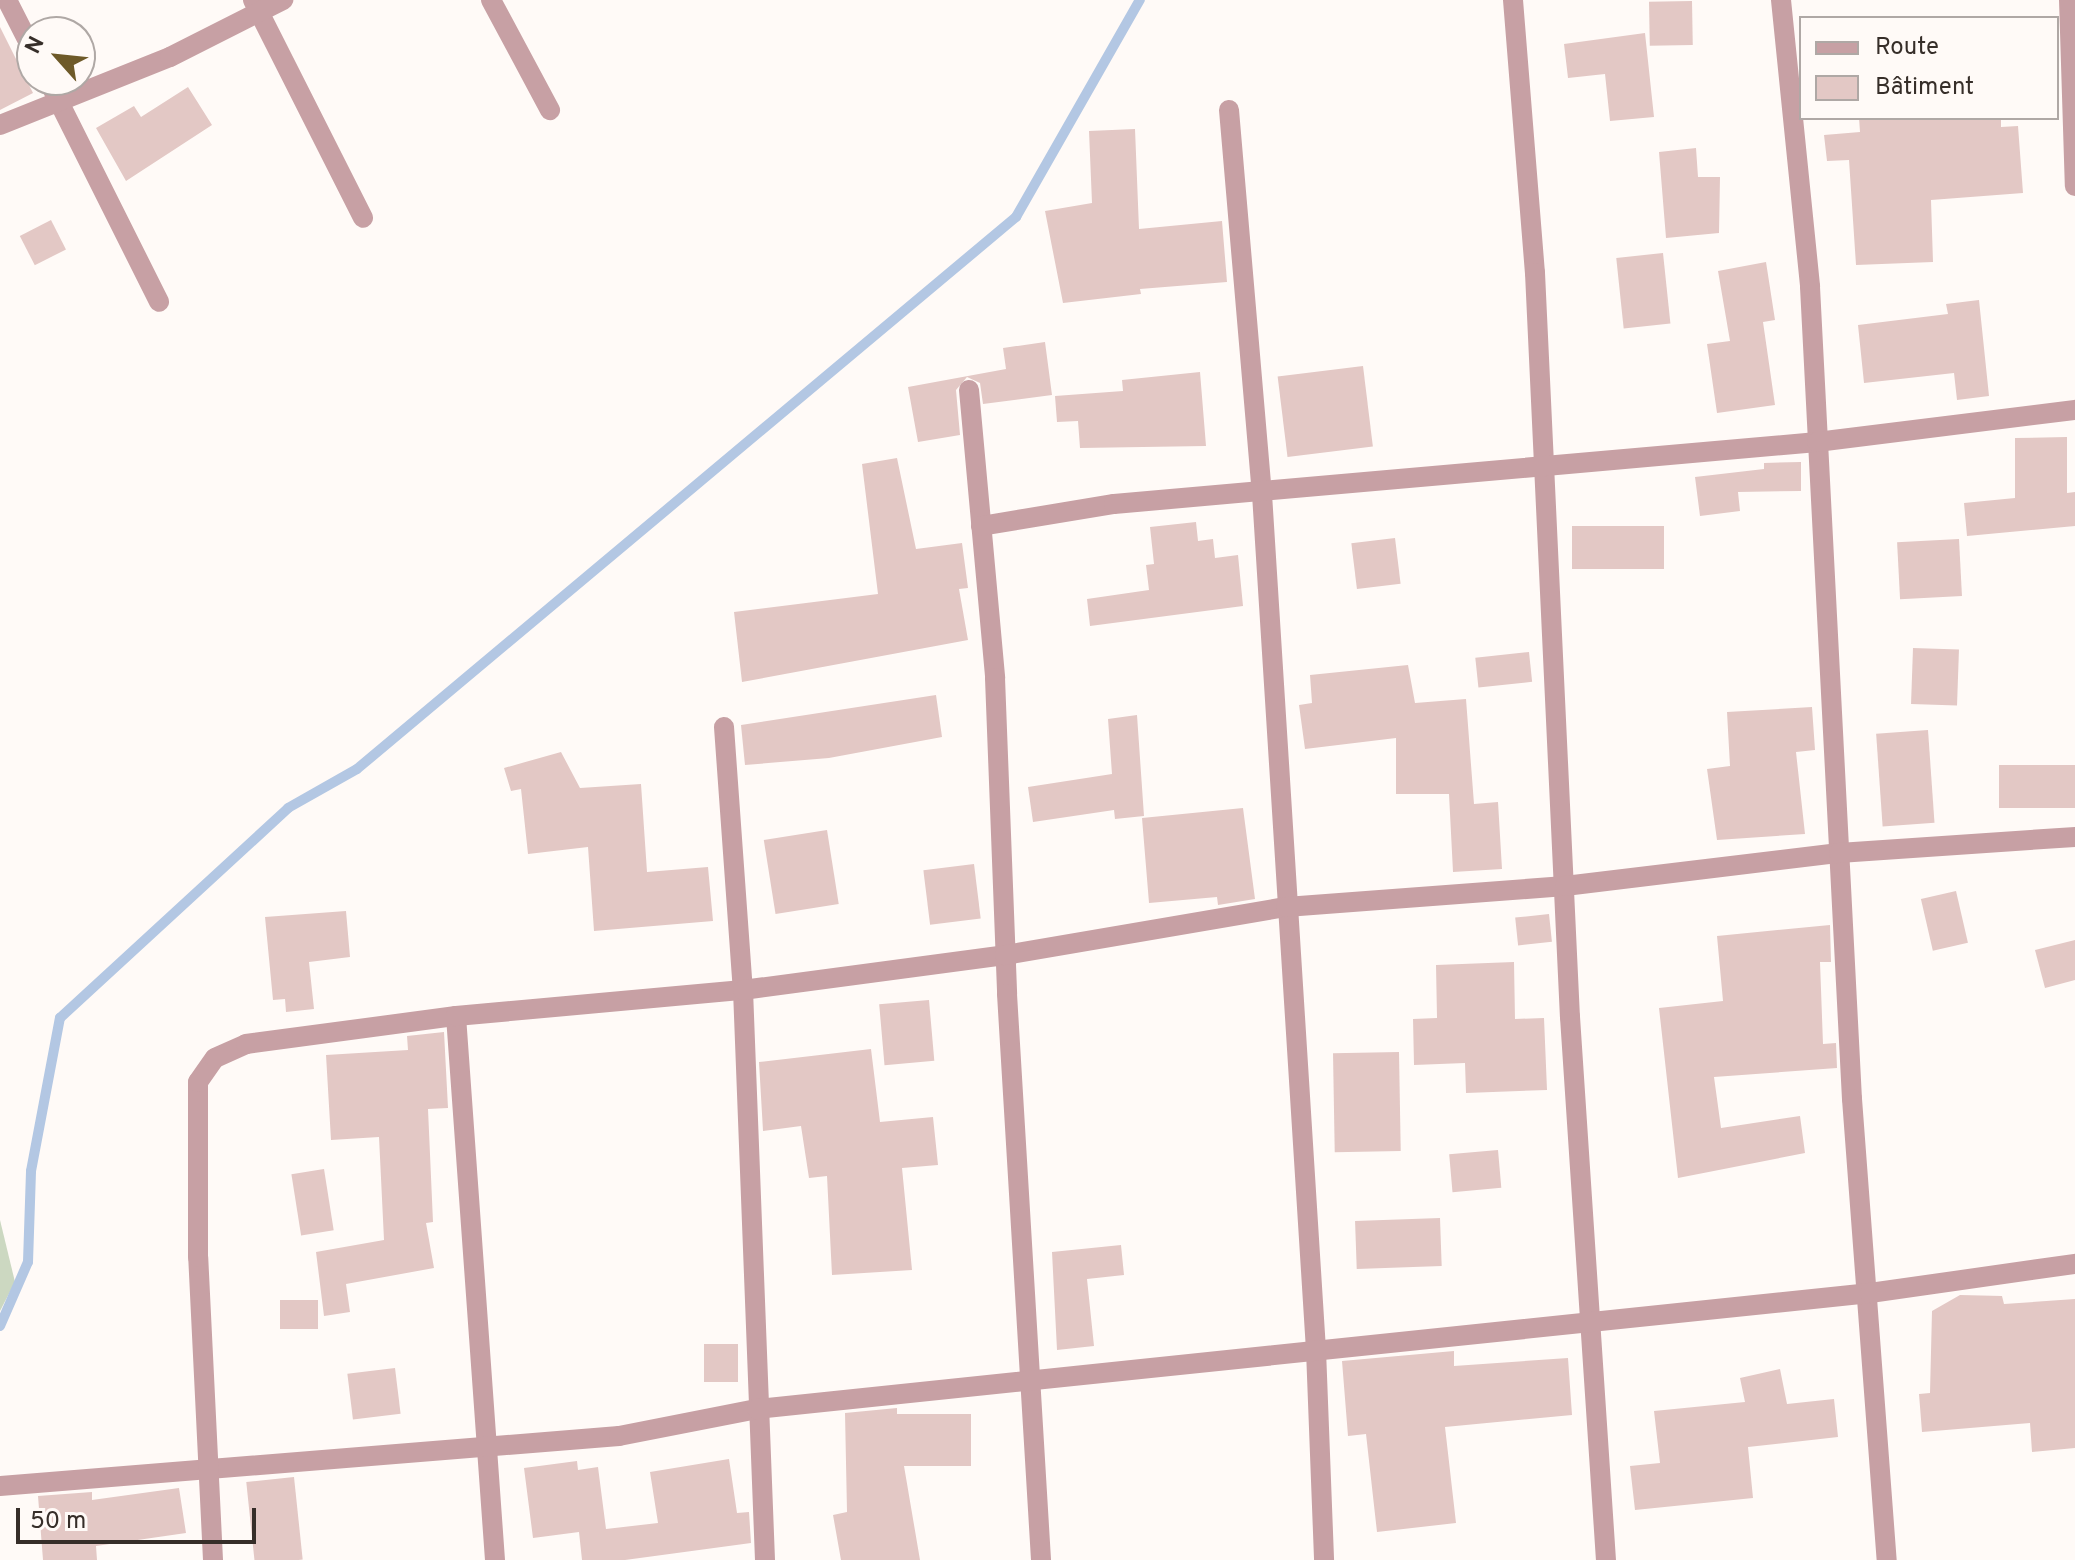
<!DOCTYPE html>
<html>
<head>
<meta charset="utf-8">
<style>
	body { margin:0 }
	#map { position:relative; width:2075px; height:1560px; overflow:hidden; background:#fffaf7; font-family:Overpass,sans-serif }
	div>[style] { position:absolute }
	.green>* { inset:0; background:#ccd8c1 }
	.stream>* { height:10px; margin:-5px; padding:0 5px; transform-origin:5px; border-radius:5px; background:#b3c7e3 }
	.building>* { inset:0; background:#e3c8c5; transform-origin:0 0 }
	.minor>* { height:20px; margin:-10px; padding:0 10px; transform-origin:10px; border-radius:10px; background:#c7a0a4 }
	.tertiary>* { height:20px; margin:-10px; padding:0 10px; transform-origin:10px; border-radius:10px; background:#c7a0a4 }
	span { translate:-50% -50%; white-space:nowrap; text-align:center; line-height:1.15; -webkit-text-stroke:6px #fffaf7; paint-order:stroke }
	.legend { position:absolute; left:1799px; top:16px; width:260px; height:104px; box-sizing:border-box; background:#fffaf7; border:2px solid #afa8a5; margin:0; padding:10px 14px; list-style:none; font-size:24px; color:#362e29 }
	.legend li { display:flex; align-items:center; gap:16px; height:40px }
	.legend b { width:40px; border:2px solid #afa8a5 }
	.north { position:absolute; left:16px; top:16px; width:80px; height:80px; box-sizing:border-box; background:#fffaf7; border:2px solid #afa8a5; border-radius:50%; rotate:297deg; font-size:22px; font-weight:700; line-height:32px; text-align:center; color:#362e29 }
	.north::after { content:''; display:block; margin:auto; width:28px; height:36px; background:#6e5a29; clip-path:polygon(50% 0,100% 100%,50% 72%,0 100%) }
	.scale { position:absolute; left:16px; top:1508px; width:240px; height:36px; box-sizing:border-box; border:4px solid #362e29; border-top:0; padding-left:10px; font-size:24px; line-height:28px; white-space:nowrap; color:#362e29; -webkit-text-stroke:6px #fffaf7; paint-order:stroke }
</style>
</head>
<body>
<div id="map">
	<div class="green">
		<div style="clip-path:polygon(0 1220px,15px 1282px,0 1311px)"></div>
	</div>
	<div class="stream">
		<div style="left:0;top:1326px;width:70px;rotate:-66.4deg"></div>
		<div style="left:28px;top:1262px;width:91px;rotate:-88.1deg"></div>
		<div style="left:31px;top:1171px;width:156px;rotate:-79.3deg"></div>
		<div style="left:60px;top:1018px;width:310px;rotate:-42.6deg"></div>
		<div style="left:288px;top:808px;width:79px;rotate:-29.5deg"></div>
		<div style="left:357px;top:769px;width:860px;rotate:-39.95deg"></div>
		<div style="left:1016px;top:217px;width:250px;rotate:-60.3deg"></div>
	</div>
	<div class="building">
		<div style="left:1692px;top:1px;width:44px;height:43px;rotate:89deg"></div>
		<div style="clip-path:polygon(0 27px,33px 93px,0 110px)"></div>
		<div style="clip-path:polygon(1645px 33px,1654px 117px,1610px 121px,1605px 74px,1568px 78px,1564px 44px)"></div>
		<div style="clip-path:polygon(188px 87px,212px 125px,126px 181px,96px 128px,134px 106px,141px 117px)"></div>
		<div style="clip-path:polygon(1859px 118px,2001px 118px,2001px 127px,2018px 126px,2023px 193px,1931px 200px,1933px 262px,1856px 265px,1849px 160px,1827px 161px,1824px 135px,1860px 132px)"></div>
		<div style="clip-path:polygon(1135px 129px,1139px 229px,1222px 221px,1227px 282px,1140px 289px,1141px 294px,1063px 303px,1045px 211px,1092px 203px,1089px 131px)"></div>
		<div style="clip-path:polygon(1696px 148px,1698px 177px,1720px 177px,1719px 233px,1666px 238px,1659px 152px)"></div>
		<div style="left:51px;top:220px;width:33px;height:35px;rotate:63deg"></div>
		<div style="left:1663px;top:253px;width:71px;height:47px;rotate:84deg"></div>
		<div style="clip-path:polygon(1766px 262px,1775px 320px,1763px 322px,1775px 405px,1717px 413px,1707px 344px,1730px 341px,1718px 271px)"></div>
		<div style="clip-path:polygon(1979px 300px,1989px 396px,1957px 400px,1954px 373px,1864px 383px,1858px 325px,1948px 314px,1946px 304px)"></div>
		<div style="clip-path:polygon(1045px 342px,1052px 395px,983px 404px,980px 383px,967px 377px,956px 390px,960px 435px,918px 442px,908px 387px,1006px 369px,1003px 348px)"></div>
		<div style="left:1363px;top:366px;width:81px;height:86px;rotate:83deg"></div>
		<div style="clip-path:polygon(1200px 372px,1206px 446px,1080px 448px,1078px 421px,1057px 422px,1055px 396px,1123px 391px,1122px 380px)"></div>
		<div style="clip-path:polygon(2067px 437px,2067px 493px,2075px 492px,2075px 526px,1967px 536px,1964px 503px,2015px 498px,2015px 438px)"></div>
		<div style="clip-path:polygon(897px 458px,916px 549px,962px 543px,968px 588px,959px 589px,968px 640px,742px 682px,734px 612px,878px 594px,862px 464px)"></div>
		<div style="clip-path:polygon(1801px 462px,1801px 491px,1738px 492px,1740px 511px,1700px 516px,1695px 477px,1764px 469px,1764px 463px)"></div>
		<div style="clip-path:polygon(1196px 522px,1198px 541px,1213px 539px,1215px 558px,1238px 555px,1243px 606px,1090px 626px,1087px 599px,1149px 590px,1146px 565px,1154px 564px,1150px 527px)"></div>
		<div style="left:1572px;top:526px;width:92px;height:43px"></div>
		<div style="left:1395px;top:538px;width:46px;height:44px;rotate:83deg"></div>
		<div style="left:1959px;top:539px;width:57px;height:62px;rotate:87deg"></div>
		<div style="left:1913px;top:648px;width:46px;height:56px;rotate:2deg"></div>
		<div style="left:1529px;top:652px;width:30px;height:54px;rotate:84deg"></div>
		<div style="clip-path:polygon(1408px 665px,1415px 703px,1466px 699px,1474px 804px,1498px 802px,1502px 869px,1453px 872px,1449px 794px,1396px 794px,1396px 738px,1305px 749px,1299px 705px,1312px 703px,1310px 675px)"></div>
		<div style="clip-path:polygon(936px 695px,942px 737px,829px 758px,745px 765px,741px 725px)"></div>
		<div style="clip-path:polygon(1812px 707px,1815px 750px,1796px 752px,1805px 834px,1717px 840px,1707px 769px,1730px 766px,1727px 712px)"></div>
		<div style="clip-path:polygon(1137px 715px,1144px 816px,1115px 819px,1114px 810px,1033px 822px,1028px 787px,1112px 774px,1108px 719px)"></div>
		<div style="left:1928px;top:730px;width:93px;height:52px;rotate:86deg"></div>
		<div style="clip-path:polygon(561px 752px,580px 788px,641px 784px,647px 872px,708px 867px,713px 921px,594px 931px,588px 847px,528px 854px,521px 789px,511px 791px,504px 768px)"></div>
		<div style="left:2075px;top:765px;width:43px;height:76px;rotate:90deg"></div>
		<div style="clip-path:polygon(1243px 808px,1255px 899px,1218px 905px,1217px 897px,1149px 903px,1142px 818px)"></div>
		<div style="left:827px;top:830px;width:75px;height:64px;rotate:81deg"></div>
		<div style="left:974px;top:864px;width:55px;height:51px;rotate:83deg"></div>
		<div style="left:1956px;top:891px;width:53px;height:36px;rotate:77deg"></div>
		<div style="clip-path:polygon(346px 911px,350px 957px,309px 962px,314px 1009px,286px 1012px,285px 999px,273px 1000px,265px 917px)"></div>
		<div style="left:1549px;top:914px;width:28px;height:34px;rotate:84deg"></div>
		<div style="clip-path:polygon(1830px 925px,1831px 962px,1820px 962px,1823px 1044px,1836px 1043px,1837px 1068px,1714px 1077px,1721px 1128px,1800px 1116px,1805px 1153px,1678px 1178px,1659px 1008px,1723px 1001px,1717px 936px)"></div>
		<div style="clip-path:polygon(2075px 940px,2075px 980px,2045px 988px,2035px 950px)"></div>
		<div style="clip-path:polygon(1514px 962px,1515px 1019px,1544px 1018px,1547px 1090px,1466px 1093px,1465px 1063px,1414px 1065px,1413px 1019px,1437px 1018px,1436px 965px)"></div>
		<div style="left:929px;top:1000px;width:61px;height:50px;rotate:85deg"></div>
		<div style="clip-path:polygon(444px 1032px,448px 1108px,428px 1109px,433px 1222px,426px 1223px,434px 1268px,346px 1284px,350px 1312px,324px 1316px,316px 1252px,384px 1240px,379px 1137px,331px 1140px,326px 1055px,408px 1050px,407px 1036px)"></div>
		<div style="clip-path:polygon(871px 1049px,880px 1122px,933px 1117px,938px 1165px,902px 1168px,912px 1270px,832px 1275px,827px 1176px,809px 1178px,801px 1126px,763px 1131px,759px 1062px)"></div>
		<div style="left:1399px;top:1052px;width:99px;height:66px;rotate:89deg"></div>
		<div style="left:1498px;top:1150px;width:38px;height:49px;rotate:85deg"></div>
		<div style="left:324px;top:1169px;width:62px;height:33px;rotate:81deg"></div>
		<div style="left:1440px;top:1218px;width:48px;height:85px;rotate:88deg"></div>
		<div style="clip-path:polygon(1121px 1245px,1124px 1275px,1087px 1279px,1094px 1346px,1057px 1350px,1052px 1252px)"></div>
		<div style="clip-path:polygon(1960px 1295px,2002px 1296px,2004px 1304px,2075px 1299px,2075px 1448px,2032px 1452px,2030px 1423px,1922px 1432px,1919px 1394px,1930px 1393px,1932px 1311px)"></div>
		<div style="left:280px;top:1300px;width:38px;height:29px"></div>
		<div style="left:738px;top:1344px;width:38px;height:34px;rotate:90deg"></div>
		<div style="clip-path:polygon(1454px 1351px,1454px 1366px,1568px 1358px,1572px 1415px,1445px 1427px,1456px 1523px,1377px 1532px,1366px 1434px,1348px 1436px,1342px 1361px)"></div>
		<div style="left:395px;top:1368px;width:46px;height:48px;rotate:83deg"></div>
		<div style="clip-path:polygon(1780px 1369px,1787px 1404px,1834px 1399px,1838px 1437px,1748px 1447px,1753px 1498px,1635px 1510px,1630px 1466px,1660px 1463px,1654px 1411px,1745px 1402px,1740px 1378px)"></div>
		<div style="clip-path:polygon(897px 1408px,897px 1414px,971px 1414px,971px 1466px,904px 1466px,920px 1560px,841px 1560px,833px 1515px,847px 1512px,845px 1413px)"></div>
		<div style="clip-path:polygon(729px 1459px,737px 1513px,749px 1512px,751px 1543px,625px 1560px,582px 1560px,579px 1532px,533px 1538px,524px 1468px,577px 1461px,578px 1470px,598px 1467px,606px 1529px,658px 1523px,650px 1472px)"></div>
		<div style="left:294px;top:1477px;width:83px;height:48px;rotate:84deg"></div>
		<div style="clip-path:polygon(179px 1488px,186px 1533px,96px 1546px,97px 1560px,43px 1560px,38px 1496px,92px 1492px,92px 1500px)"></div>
	</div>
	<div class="minor">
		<div style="left:7px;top:0;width:55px;rotate:63deg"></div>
		<div style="left:253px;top:0;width:244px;rotate:63.2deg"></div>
		<div style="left:491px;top:0;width:125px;rotate:61.8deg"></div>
		<div style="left:1513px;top:0;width:274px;rotate:85.4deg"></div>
		<div style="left:1535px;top:273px;width:745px;rotate:87.31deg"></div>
		<div style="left:1570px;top:1017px;width:544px;rotate:86.21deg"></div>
		<div style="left:1781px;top:0;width:288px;rotate:84.2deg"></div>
		<div style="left:1810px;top:287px;width:813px;rotate:87.04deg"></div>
		<div style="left:1852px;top:1099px;width:462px;rotate:85.7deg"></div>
		<div style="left:48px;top:80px;width:248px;rotate:63.4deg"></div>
		<div style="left:1229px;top:110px;width:385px;rotate:85.1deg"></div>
		<div style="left:1262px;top:494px;width:858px;rotate:86.39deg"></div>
		<div style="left:1316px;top:1350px;width:210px;rotate:87.8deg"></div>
		<div style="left:0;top:125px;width:183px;rotate:-21.8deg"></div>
		<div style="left:170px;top:57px;width:127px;rotate:-26.8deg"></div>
		<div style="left:969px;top:390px;width:289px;rotate:84.8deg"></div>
		<div style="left:995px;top:678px;width:316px;rotate:87.8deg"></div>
		<div style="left:1007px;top:994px;width:567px;rotate:86.56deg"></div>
		<div style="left:981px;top:526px;width:135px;rotate:-9.4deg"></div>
		<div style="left:1114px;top:504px;width:706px;rotate:-5.04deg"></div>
		<div style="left:1817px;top:442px;width:260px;rotate:-7.1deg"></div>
		<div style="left:724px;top:727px;width:264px;rotate:85.9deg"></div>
		<div style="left:743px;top:990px;width:570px;rotate:87.79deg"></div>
		<div style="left:456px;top:1016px;width:545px;rotate:85.9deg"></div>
		<div style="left:0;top:1486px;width:621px;rotate:-4.62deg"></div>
		<div style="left:619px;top:1436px;width:141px;rotate:-11.1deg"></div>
		<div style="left:757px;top:1409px;width:1119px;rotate:-5.95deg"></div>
		<div style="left:1870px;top:1293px;width:207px;rotate:-8.1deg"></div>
		<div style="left:213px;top:1560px;width:303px;rotate:-92.8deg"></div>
		<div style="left:198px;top:1257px;width:175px;rotate:-90deg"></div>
		<div style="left:198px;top:1082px;width:29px;rotate:-55deg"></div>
		<div style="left:215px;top:1058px;width:34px;rotate:-24deg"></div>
		<div style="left:246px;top:1044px;width:212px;rotate:-7.6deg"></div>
		<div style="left:456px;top:1016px;width:288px;rotate:-5.2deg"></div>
		<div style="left:743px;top:990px;width:264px;rotate:-7.6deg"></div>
		<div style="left:1005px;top:955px;width:285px;rotate:-9.7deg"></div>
		<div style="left:1286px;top:907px;width:280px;rotate:-4.3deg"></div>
		<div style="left:1565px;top:886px;width:276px;rotate:-6.9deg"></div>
		<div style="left:1839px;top:853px;width:237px;rotate:-3.9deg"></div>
	</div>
	<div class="tertiary">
		<div style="left:2069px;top:0;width:186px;rotate:88.2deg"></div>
	</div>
	<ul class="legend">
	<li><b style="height:10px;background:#c7a0a4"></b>Route</li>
	<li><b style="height:22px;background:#e3c8c5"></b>Bâtiment</li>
	</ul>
	<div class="north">N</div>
	<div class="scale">50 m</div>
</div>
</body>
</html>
